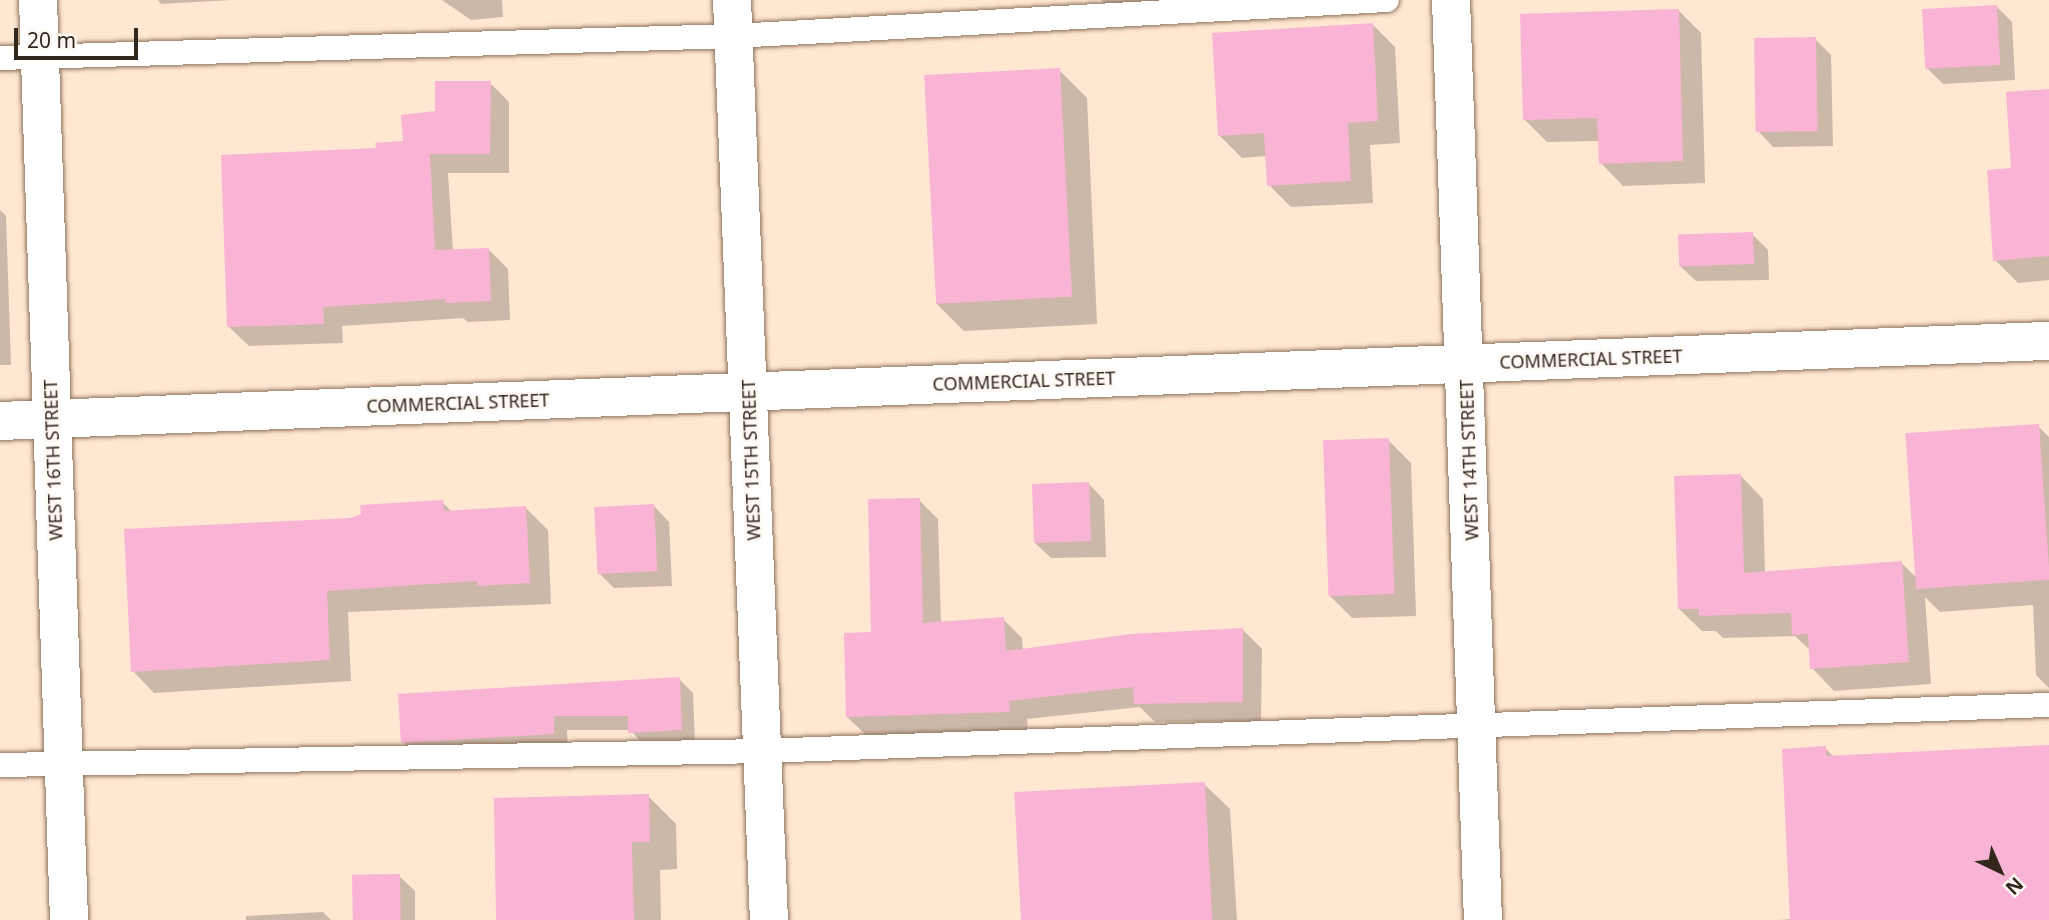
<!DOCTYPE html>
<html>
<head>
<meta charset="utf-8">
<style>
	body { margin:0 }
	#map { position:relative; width:2049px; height:920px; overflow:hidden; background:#ffe7d2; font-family:"Noto Sans",sans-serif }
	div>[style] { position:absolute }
	.shadow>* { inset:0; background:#0003 }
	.building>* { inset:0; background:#f9b3d4; transform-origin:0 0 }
	.roads { filter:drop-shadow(0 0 2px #8d735b) drop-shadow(0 0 2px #8d735b) }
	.lane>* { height:24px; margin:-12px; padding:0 12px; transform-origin:12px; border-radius:12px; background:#fff }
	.street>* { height:38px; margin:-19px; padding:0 19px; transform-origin:19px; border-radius:19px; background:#fff }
	.secondary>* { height:38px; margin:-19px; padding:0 19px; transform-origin:19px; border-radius:19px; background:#fff }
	span { translate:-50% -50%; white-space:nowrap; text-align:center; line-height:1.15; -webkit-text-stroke:5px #fef8f3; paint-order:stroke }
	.street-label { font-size:18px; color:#32271d }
	.north { position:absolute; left:1965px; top:836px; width:70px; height:70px; -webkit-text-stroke:5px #fef8f3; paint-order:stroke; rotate:136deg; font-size:19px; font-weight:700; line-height:28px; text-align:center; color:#32271d }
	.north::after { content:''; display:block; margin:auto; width:24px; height:32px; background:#32271d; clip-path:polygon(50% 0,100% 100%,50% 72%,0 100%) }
	.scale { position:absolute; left:14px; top:28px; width:124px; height:32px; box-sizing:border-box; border:4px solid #32271d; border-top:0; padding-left:9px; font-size:21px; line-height:24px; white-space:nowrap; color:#32271d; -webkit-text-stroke:5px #fef8f3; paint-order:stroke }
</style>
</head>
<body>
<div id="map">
	<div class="shadow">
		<div style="clip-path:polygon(158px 0,232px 0,161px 4px)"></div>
		<div style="clip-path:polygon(442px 0,502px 0,503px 17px,471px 20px)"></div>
		<div style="clip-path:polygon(1101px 0,1169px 0,1107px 5px)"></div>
		<div style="clip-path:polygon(1996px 6px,2012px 22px,2015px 80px,1943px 84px,1927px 68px)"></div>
		<div style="clip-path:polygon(1678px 10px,1701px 33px,1705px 183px,1623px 186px,1601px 163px,1600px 141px,1547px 142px,1525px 120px)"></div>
		<div style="clip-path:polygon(1372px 24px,1395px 47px,1400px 143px,1370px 145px,1373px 203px,1291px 207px,1269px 185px,1267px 156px,1242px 158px,1219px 135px)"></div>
		<div style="clip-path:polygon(1815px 39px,1831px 55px,1833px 146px,1773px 147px,1758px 131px)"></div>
		<div style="clip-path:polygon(1059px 70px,1087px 98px,1097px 324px,964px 331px,936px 303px)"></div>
		<div style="clip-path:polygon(490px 83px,509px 102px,509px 173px,448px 173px,453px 251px,488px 249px,508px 269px,510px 320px,468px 322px,463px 318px,342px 326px,343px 343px,249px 346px,229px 327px,405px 143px,437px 113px)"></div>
		<div style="clip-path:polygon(2049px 91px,2049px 280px,2018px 283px,1995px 260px,2013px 169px)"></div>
		<div style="clip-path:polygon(0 210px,6px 216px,11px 365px,0 365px)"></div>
		<div style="clip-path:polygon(1752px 234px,1768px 250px,1769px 280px,1696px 281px,1680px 266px)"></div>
		<div style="clip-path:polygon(2038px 426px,2049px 437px,2049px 688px,2036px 675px,2033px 605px,1940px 612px,1925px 597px,1931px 684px,1834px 691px,1812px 668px,1811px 651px,1795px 636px,1723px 638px,1716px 631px,1702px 631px,1679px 609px,1741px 476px,1763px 499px,1765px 573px,1901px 563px,1917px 578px)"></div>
		<div style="clip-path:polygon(1388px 440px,1411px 463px,1416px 616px,1352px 618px,1329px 595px)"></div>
		<div style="clip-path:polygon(1089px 484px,1104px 500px,1106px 557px,1051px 558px,1035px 543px)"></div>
		<div style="clip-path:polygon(919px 500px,938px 519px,941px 623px,1003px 619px,1022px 638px,1023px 650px,1243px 630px,1262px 649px,1261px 721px,1155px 722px,1140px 707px,1027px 719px,1028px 730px,866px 735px,847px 717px)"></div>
		<div style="clip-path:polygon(442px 502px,452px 512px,526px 508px,548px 530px,551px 604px,348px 612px,351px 681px,154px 693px,133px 671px,350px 520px)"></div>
		<div style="clip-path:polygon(654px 506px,669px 522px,672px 586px,614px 588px,598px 572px)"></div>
		<div style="clip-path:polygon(679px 679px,693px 693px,695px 744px,645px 746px,630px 730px,567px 730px,568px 748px,418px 757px,403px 742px)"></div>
		<div style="clip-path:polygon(2049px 746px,2049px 920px,1776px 920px,1792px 919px,1825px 748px,1835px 758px)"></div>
		<div style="clip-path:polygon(1204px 784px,1230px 809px,1237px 920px,1020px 920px)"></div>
		<div style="clip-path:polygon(648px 796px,676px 824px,677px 869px,660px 870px,661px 920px,498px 920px)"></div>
		<div style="clip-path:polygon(399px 876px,415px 891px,415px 920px,355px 920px)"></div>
		<div style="clip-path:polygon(323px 912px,331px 920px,246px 920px,246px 916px)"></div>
	</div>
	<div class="building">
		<div style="left:1997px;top:5px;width:60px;height:75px;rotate:87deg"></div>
		<div style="clip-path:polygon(1679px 9px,1683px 161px,1599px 164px,1597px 118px,1523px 120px,1520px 14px)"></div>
		<div style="clip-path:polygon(1373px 23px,1378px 121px,1348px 123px,1351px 181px,1267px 186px,1264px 133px,1218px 136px,1212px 33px)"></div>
		<div style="left:1816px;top:37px;width:94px;height:62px;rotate:89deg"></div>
		<div style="left:1060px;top:68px;width:229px;height:136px;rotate:87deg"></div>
		<div style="clip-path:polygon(435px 81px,491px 81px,490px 154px,430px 154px,435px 250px,489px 248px,491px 301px,446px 303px,446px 299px,323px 307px,324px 324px,227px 327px,221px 155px,376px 148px,375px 143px,403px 141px,401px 115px,435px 111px)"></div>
		<div style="clip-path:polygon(2049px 89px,2049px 256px,1993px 261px,1987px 170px,2011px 168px,2006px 92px)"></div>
		<div style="left:1753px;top:232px;width:32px;height:75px;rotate:88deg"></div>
		<div style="left:2039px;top:424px;width:156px;height:134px;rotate:86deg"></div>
		<div style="left:1389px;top:438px;width:156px;height:66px;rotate:88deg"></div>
		<div style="clip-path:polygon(1741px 474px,1744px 573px,1902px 561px,1909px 662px,1810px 669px,1808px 634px,1792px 635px,1791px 613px,1699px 616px,1699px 609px,1678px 609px,1674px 476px)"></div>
		<div style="left:1089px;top:482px;width:59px;height:57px;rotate:88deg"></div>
		<div style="clip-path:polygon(920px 498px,923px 623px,1004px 617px,1006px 651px,1131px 634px,1243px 628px,1243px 702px,1134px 704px,1133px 687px,1009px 701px,1010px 712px,846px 717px,844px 633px,871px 632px,868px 499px)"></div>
		<div style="clip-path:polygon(443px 500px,444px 511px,526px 506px,530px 583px,477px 586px,477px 581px,327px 591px,330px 660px,131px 672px,124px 529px,350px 518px,361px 514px,360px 505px)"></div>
		<div style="left:654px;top:504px;width:67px;height:60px;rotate:87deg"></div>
		<div style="clip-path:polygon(680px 677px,682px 730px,628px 733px,628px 716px,554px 716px,554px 734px,401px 743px,398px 694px)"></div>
		<div style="clip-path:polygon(2049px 745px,2049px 920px,1790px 920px,1782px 749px,1826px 746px,1826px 756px)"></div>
		<div style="left:1205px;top:782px;width:138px;height:191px;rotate:87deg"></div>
		<div style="clip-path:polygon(649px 794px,650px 842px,632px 842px,634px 920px,496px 920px,494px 798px)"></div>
		<div style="left:400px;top:874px;width:46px;height:48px;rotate:89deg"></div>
	</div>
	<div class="roads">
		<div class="lane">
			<div style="left:0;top:58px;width:734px;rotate:-1.72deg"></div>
			<div style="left:734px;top:36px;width:654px;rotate:-3.16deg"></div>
			<div style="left:0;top:765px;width:762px;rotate:-1.05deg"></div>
			<div style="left:762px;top:751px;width:1288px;rotate:-2.05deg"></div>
		</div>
		<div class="street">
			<div style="left:38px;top:0;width:921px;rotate:88.07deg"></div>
			<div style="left:732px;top:0;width:921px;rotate:87.7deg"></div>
			<div style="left:1451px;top:0;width:921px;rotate:88.01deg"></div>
		</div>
		<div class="secondary">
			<div style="left:0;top:421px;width:2051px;rotate:-2.24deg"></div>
		</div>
	</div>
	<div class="street-label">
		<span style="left:1591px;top:359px;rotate:-2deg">COMMERCIAL STREET</span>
		<span style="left:1024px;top:381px;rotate:-2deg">COMMERCIAL STREET</span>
		<span style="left:458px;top:403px;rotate:-2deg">COMMERCIAL STREET</span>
		<span style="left:53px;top:460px;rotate:-92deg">WEST 16TH STREET</span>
		<span style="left:751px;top:460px;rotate:-92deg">WEST 15TH STREET</span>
		<span style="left:1469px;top:460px;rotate:-92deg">WEST 14TH STREET</span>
	</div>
	<div class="north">N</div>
	<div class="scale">20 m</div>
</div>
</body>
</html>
